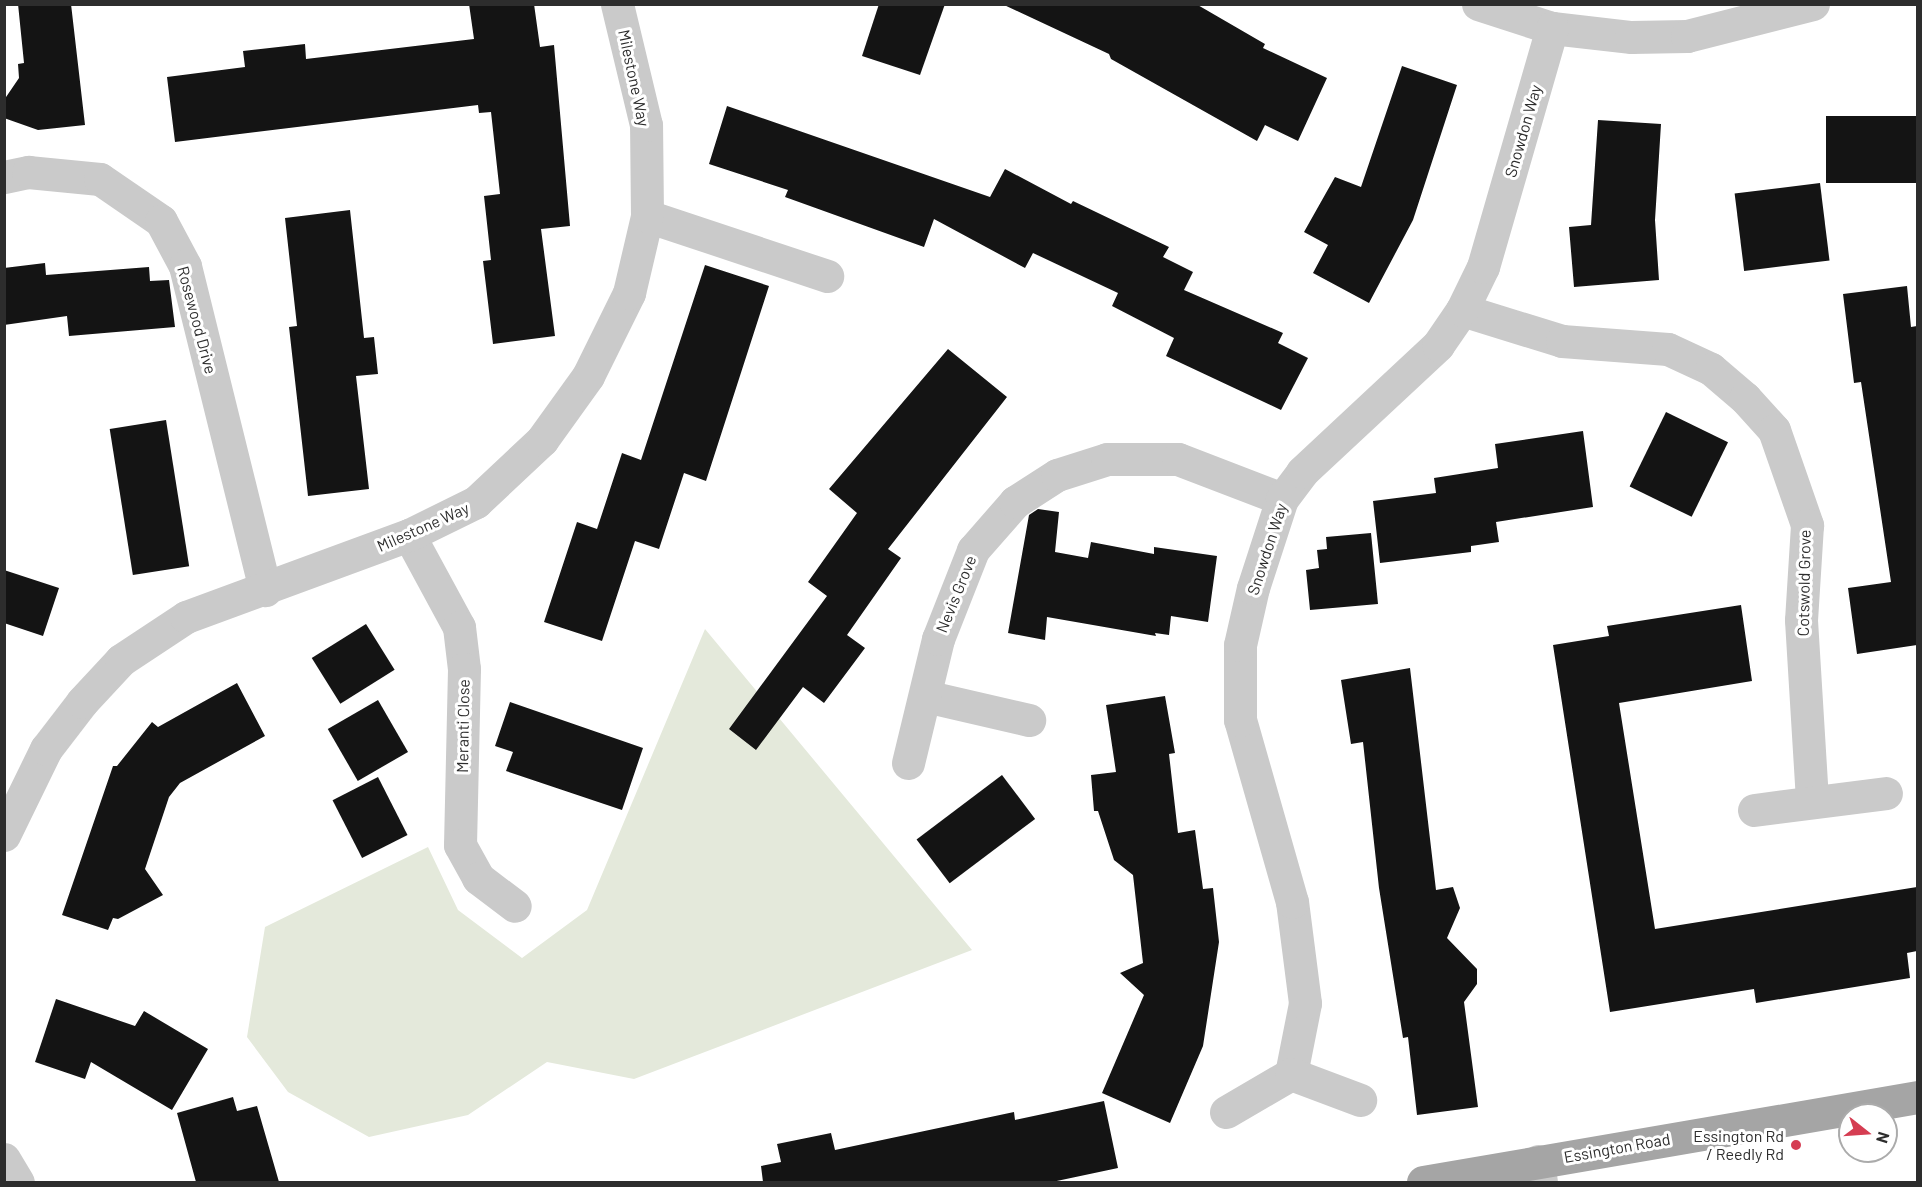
<!DOCTYPE html>
<html>
<head>
<meta charset="utf-8">
<style>
	body { margin:0 }
	#map { position:relative; width:1922px; height:1187px; overflow:hidden; background:#fff; font-family:Barlow,sans-serif }
	div>[style] { position:absolute }
	.green>* { inset:0; background:#e4e9db }
	.building>* { inset:0; background:#141414; transform-origin:0 0 }
	.minor>* { height:33px; margin:-16.5px; padding:0 16.5px; transform-origin:16.5px; border-radius:16.5px; background:#cacaca }
	.major>* { height:33px; margin:-16.5px; padding:0 16.5px; transform-origin:16.5px; border-radius:16.5px; background:#a5a5a5 }
	.dots>* { width:16px; height:16px; translate:-50% -50%; box-sizing:border-box; border:3px solid #fff; border-radius:50% }
	span { translate:-50% -50%; white-space:nowrap; text-align:center; line-height:1.15; -webkit-text-stroke:6px #fff; paint-order:stroke }
	.street-label { font-size:16px; color:#2d2d2d }
	.poi-label { font-size:16px; color:#2d2d2d }
	.right { translate:-100% -50%; text-align:right }
	.frame { position:absolute; inset:0; border:6px solid #2d2d2d; pointer-events:none }
	.north { position:absolute; left:1838px; top:1103px; width:60px; height:60px; box-sizing:border-box; background:#fff; border:2px solid #ababab; border-radius:50%; rotate:107deg; font-size:16px; font-weight:700; line-height:24px; text-align:center; color:#2d2d2d }
	.north::after { content:''; display:block; margin:auto; width:21px; height:27px; background:#d53d52; clip-path:polygon(50% 0,100% 100%,50% 72%,0 100%) }
</style>
</head>
<body>
<div id="map">
	<div class="green">
		<div style="clip-path:polygon(705px 629px,972px 950px,634px 1079px,547px 1062px,468px 1115px,369px 1137px,288px 1092px,247px 1037px,265px 927px,428px 847px,458px 910px,522px 958px,587px 910px)"></div>
	</div>
	<div class="building">
		<div style="clip-path:polygon(18px 4px,71px 4px,85px 125px,38px 130px,4px 118px,4px 100px,19px 78px,18px 64px,24px 63px)"></div>
		<div style="clip-path:polygon(469px 4px,534px 4px,540px 47px,554px 45px,570px 226px,541px 229px,555px 336px,493px 344px,483px 261px,491px 260px,484px 196px,500px 194px,491px 112px,479px 113px,478px 105px,175px 142px,167px 77px,245px 67px,243px 51px,305px 44px,306px 59px,474px 39px)"></div>
		<div style="clip-path:polygon(879px 4px,945px 4px,920px 75px,862px 56px)"></div>
		<div style="clip-path:polygon(1002px 4px,1196px 4px,1265px 44px,1263px 48px,1327px 78px,1298px 141px,1265px 125px,1257px 141px,1111px 59px,1109px 54px)"></div>
		<div style="clip-path:polygon(1402px 66px,1457px 85px,1413px 220px,1369px 303px,1313px 273px,1328px 245px,1304px 232px,1335px 177px,1361px 187px)"></div>
		<div style="clip-path:polygon(727px 106px,990px 197px,1005px 169px,1071px 204px,1073px 201px,1169px 247px,1163px 257px,1193px 272px,1184px 290px,1283px 333px,1278px 343px,1308px 358px,1281px 410px,1166px 356px,1174px 338px,1112px 306px,1118px 293px,1033px 253px,1025px 268px,934px 219px,924px 247px,785px 197px,788px 190px,709px 164px)"></div>
		<div style="left:1917px;top:116px;width:67px;height:91px;rotate:90deg"></div>
		<div style="clip-path:polygon(1598px 120px,1661px 124px,1655px 220px,1659px 280px,1574px 287px,1569px 227px,1591px 225px)"></div>
		<div style="left:1820px;top:183px;width:78px;height:86px;rotate:83deg"></div>
		<div style="clip-path:polygon(350px 210px,364px 338px,374px 337px,378px 374px,356px 376px,369px 489px,308px 496px,289px 327px,297px 326px,285px 218px)"></div>
		<div style="clip-path:polygon(45px 263px,46px 275px,149px 267px,150px 281px,169px 280px,175px 327px,69px 336px,67px 316px,4px 325px,4px 268px)"></div>
		<div style="clip-path:polygon(705px 265px,769px 286px,706px 481px,684px 473px,659px 549px,635px 541px,602px 641px,544px 622px,577px 522px,597px 529px,622px 453px,641px 460px)"></div>
		<div style="clip-path:polygon(1907px 286px,1911px 327px,1917px 326px,1917px 645px,1857px 654px,1848px 588px,1891px 582px,1861px 382px,1854px 383px,1843px 294px)"></div>
		<div style="clip-path:polygon(948px 349px,1007px 397px,888px 549px,901px 558px,847px 635px,865px 648px,824px 703px,803px 687px,756px 750px,729px 729px,827px 596px,808px 582px,857px 513px,829px 489px)"></div>
		<div style="left:1666px;top:412px;width:69px;height:83px;rotate:26deg"></div>
		<div style="left:166px;top:420px;width:148px;height:57px;rotate:81deg"></div>
		<div style="clip-path:polygon(1583px 431px,1593px 507px,1496px 522px,1499px 542px,1471px 546px,1471px 552px,1380px 563px,1373px 501px,1436px 493px,1434px 478px,1498px 468px,1495px 444px)"></div>
		<div style="clip-path:polygon(1038px 509px,1059px 512px,1055px 552px,1088px 558px,1091px 542px,1154px 554px,1154px 547px,1217px 556px,1208px 622px,1171px 616px,1169px 635px,1155px 633px,1156px 636px,1047px 617px,1045px 640px,1008px 633px,1029px 515px)"></div>
		<div style="clip-path:polygon(1371px 533px,1378px 604px,1310px 610px,1306px 570px,1319px 568px,1317px 550px,1327px 549px,1326px 537px)"></div>
		<div style="clip-path:polygon(4px 570px,59px 588px,43px 636px,4px 623px)"></div>
		<div style="clip-path:polygon(1741px 605px,1752px 681px,1619px 703px,1655px 929px,1917px 887px,1917px 951px,1907px 953px,1910px 978px,1756px 1003px,1754px 989px,1610px 1012px,1553px 645px,1609px 636px,1607px 626px)"></div>
		<div style="left:366px;top:624px;width:54px;height:64px;rotate:58deg"></div>
		<div style="clip-path:polygon(1410px 668px,1436px 890px,1453px 887px,1460px 908px,1447px 938px,1477px 969px,1477px 984px,1464px 1002px,1478px 1107px,1417px 1115px,1408px 1037px,1403px 1038px,1379px 888px,1363px 742px,1351px 744px,1341px 680px)"></div>
		<div style="clip-path:polygon(237px 683px,265px 736px,180px 783px,169px 797px,145px 869px,163px 895px,118px 919px,113px 918px,108px 930px,62px 915px,113px 766px,117px 766px,152px 722px,158px 727px)"></div>
		<div style="clip-path:polygon(1165px 696px,1175px 753px,1169px 754px,1178px 833px,1195px 830px,1203px 889px,1213px 888px,1219px 942px,1203px 1046px,1170px 1123px,1102px 1093px,1144px 995px,1120px 973px,1143px 963px,1133px 875px,1114px 860px,1098px 811px,1094px 811px,1091px 775px,1116px 772px,1106px 705px)"></div>
		<div style="left:378px;top:700px;width:60px;height:58px;rotate:60deg"></div>
		<div style="clip-path:polygon(510px 702px,643px 748px,622px 810px,506px 771px,513px 752px,495px 746px)"></div>
		<div style="left:1002px;top:775px;width:55px;height:107px;rotate:53deg"></div>
		<div style="left:378px;top:777px;width:65px;height:51px;rotate:63deg"></div>
		<div style="clip-path:polygon(56px 999px,135px 1026px,144px 1011px,208px 1049px,172px 1110px,91px 1062px,85px 1079px,35px 1062px)"></div>
		<div style="clip-path:polygon(233px 1097px,237px 1111px,257px 1106px,279px 1182px,196px 1182px,177px 1113px)"></div>
		<div style="clip-path:polygon(1104px 1101px,1118px 1168px,1052px 1182px,763px 1182px,761px 1166px,781px 1162px,777px 1144px,831px 1133px,835px 1150px,1014px 1112px,1015px 1120px)"></div>
	</div>
	<div class="minor">
		<div style="left:1478px;top:4px;width:78px;rotate:18deg"></div>
		<div style="left:1552px;top:28px;width:80px;rotate:6.5deg"></div>
		<div style="left:1631px;top:37px;width:56px;rotate:-1deg"></div>
		<div style="left:1687px;top:36px;width:130px;rotate:-14.3deg"></div>
		<div style="left:4px;top:177px;width:25px;rotate:-12deg"></div>
		<div style="left:28px;top:172px;width:72px;rotate:5.6deg"></div>
		<div style="left:100px;top:179px;width:74px;rotate:34.5deg"></div>
		<div style="left:161px;top:221px;width:51px;rotate:61.9deg"></div>
		<div style="left:185px;top:266px;width:334px;rotate:76.1deg"></div>
		<div style="left:647px;top:216px;width:190px;rotate:18.4deg"></div>
		<div style="left:1462px;top:310px;width:105px;rotate:17.2deg"></div>
		<div style="left:1562px;top:341px;width:106px;rotate:4.3deg"></div>
		<div style="left:1668px;top:349px;width:47px;rotate:24.9deg"></div>
		<div style="left:1711px;top:369px;width:45px;rotate:40.5deg"></div>
		<div style="left:1745px;top:398px;width:43px;rotate:47.8deg"></div>
		<div style="left:1774px;top:430px;width:101px;rotate:70.8deg"></div>
		<div style="left:1807px;top:525px;width:95px;rotate:93.6deg"></div>
		<div style="left:1801px;top:620px;width:180px;rotate:86.5deg"></div>
		<div style="left:409px;top:535px;width:105px;rotate:61.5deg"></div>
		<div style="left:459px;top:627px;width:42px;rotate:83.2deg"></div>
		<div style="left:464px;top:669px;width:176px;rotate:91.3deg"></div>
		<div style="left:460px;top:845px;width:38px;rotate:61deg"></div>
		<div style="left:478px;top:878px;width:46px;rotate:37.1deg"></div>
		<div style="left:925px;top:696px;width:107px;rotate:13deg"></div>
		<div style="left:908px;top:763px;width:128px;rotate:-76.4deg"></div>
		<div style="left:938px;top:639px;width:96px;rotate:-68.5deg"></div>
		<div style="left:973px;top:550px;width:64px;rotate:-48.8deg"></div>
		<div style="left:1015px;top:502px;width:50px;rotate:-32.7deg"></div>
		<div style="left:1057px;top:475px;width:52px;rotate:-17.7deg"></div>
		<div style="left:1107px;top:459px;width:71px"></div>
		<div style="left:1178px;top:459px;width:111px;rotate:21deg"></div>
		<div style="left:1754px;top:810px;width:133px;rotate:-7.3deg"></div>
		<div style="left:4px;top:835px;width:96px;rotate:-64deg"></div>
		<div style="left:46px;top:749px;width:59px;rotate:-52.5deg"></div>
		<div style="left:82px;top:702px;width:57px;rotate:-47.1deg"></div>
		<div style="left:121px;top:660px;width:78px;rotate:-33.5deg"></div>
		<div style="left:186px;top:617px;width:238px;rotate:-20.2deg"></div>
		<div style="left:409px;top:535px;width:75px;rotate:-26.2deg"></div>
		<div style="left:476px;top:502px;width:91px;rotate:-43.2deg"></div>
		<div style="left:542px;top:440px;width:79px;rotate:-54.3deg"></div>
		<div style="left:588px;top:376px;width:93px;rotate:-63.7deg"></div>
		<div style="left:629px;top:293px;width:79px;rotate:-76.8deg"></div>
		<div style="left:647px;top:216px;width:91px;rotate:-90.6deg"></div>
		<div style="left:646px;top:125px;width:124px;rotate:-103.5deg"></div>
		<div style="left:1291px;top:1074px;width:72px;rotate:-78.8deg"></div>
		<div style="left:1305px;top:1003px;width:102px;rotate:-97.3deg"></div>
		<div style="left:1292px;top:902px;width:189px;rotate:-105.9deg"></div>
		<div style="left:1240px;top:720px;width:75px;rotate:-90deg"></div>
		<div style="left:1240px;top:645px;width:58px;rotate:-77.2deg"></div>
		<div style="left:1253px;top:588px;width:94px;rotate:-72deg"></div>
		<div style="left:1282px;top:499px;width:34px;rotate:-53deg"></div>
		<div style="left:1302px;top:472px;width:186px;rotate:-43deg"></div>
		<div style="left:1438px;top:345px;width:42px;rotate:-55.6deg"></div>
		<div style="left:1462px;top:310px;width:48px;rotate:-64deg"></div>
		<div style="left:1483px;top:267px;width:249px;rotate:-73.9deg"></div>
		<div style="left:1226px;top:1112px;width:75px;rotate:-30.3deg"></div>
		<div style="left:1291px;top:1074px;width:74px;rotate:20.6deg"></div>
		<div style="left:4px;top:1159px;width:27px;rotate:59deg"></div>
		<div style="left:1538px;top:1161px;width:21px;rotate:82deg"></div>
	</div>
	<div class="major">
		<div style="left:1423px;top:1182px;width:502px;rotate:-9.74deg"></div>
	</div>
	<div class="dots">
		<div style="left:1796px;top:1145px;background:#d53d52"></div>
	</div>
	<div class="street-label">
		<span style="left:634px;top:78px;rotate:78deg">Milestone Way</span>
		<span style="left:1523px;top:131px;rotate:-74deg">Snowdon Way</span>
		<span style="left:197px;top:320px;rotate:75deg">Rosewood Drive</span>
		<span style="left:423px;top:527px;rotate:-24deg">Milestone Way</span>
		<span style="left:1267px;top:549px;rotate:-72deg">Snowdon Way</span>
		<span style="left:1804px;top:583px;rotate:-89deg">Cotswold Grove</span>
		<span style="left:956px;top:594px;rotate:-68deg">Nevis Grove</span>
		<span style="left:463px;top:726px;rotate:-89deg">Meranti Close</span>
		<span style="left:1617px;top:1148px;rotate:-10deg">Essington Road</span>
	</div>
	<div class="poi-label">
		<span class="right" style="left:1784px;top:1145px">Essington Rd<br>/ Reedly Rd</span>
	</div>
	<div class="frame"></div>
	<div class="north">N</div>
</div>
</body>
</html>
